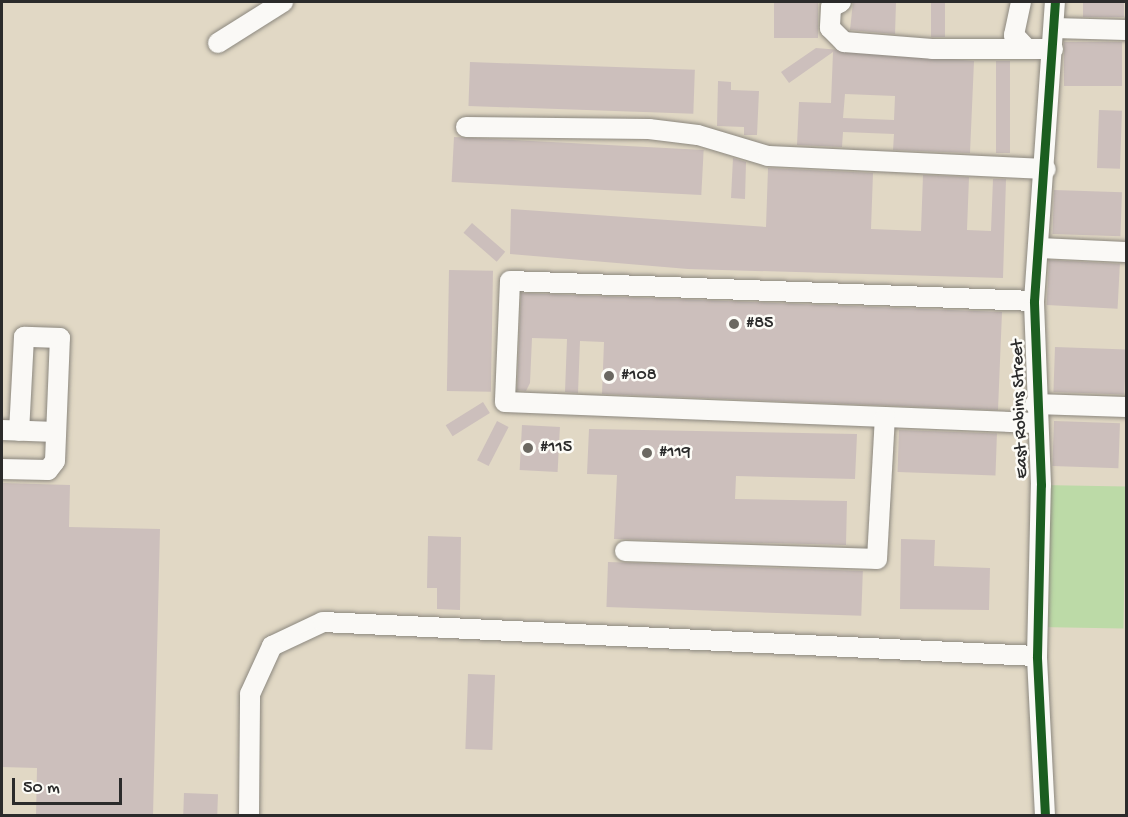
<!DOCTYPE html>
<html>
<head>
<meta charset="utf-8">
<style>
	body { margin:0 }
	#map { position:relative; width:1128px; height:817px; overflow:hidden; background:#e1d8c5; font-family:"Gochi Hand",sans-serif }
	div>[style] { position:absolute }
	.green>* { inset:0; background:#bcdaa7; transform-origin:0 0 }
	.building>* { inset:0; background:#ccbfbc; transform-origin:0 0 }
	.roads { filter:drop-shadow(0 0 2px #8b877e) drop-shadow(0 0 2px #8b877e) }
	.minor>* { height:20px; margin:-10px; padding:0 10px; transform-origin:10px; border-radius:10px; background:#faf9f6 }
	.cycleway>* { height:9px; margin:-4.5px; padding:0 4.5px; transform-origin:4.5px; border-radius:4.5px; background:#1b5e20 }
	.dots>* { width:16px; height:16px; translate:-50% -50%; box-sizing:border-box; border:3px solid #fdfcf7; border-radius:50% }
	span { translate:-50% -50%; white-space:nowrap; text-align:center; line-height:1.15; -webkit-text-stroke:5px #fdfcf7; paint-order:stroke }
	.poi-label { font-size:18px; color:#2b2b2b }
	.left { translate:0 -50%; text-align:left }
	.street-label { font-size:18px; color:#2b2b2b }
	.frame { position:absolute; inset:0; border:3px solid #2b2b2b; pointer-events:none }
	.scale { position:absolute; left:12px; top:778px; width:110px; height:27px; box-sizing:border-box; border:3px solid #2b2b2b; border-top:0; padding-left:8px; font-size:18px; line-height:21px; white-space:nowrap; color:#2b2b2b; -webkit-text-stroke:4px #fdfcf7; paint-order:stroke }
</style>
</head>
<body>
<div id="map">
	<div class="green">
		<div style="left:1041px;top:485px;width:85px;height:142px;rotate:1deg"></div>
	</div>
	<div class="building">
		<div style="left:774px;top:2px;width:44px;height:36px"></div>
		<div style="clip-path:polygon(853px 2px,896px 2px,895px 34px,850px 30px)"></div>
		<div style="left:931px;top:2px;width:14px;height:35px"></div>
		<div style="left:1083px;top:2px;width:41px;height:15px"></div>
		<div style="left:1064px;top:42px;width:58px;height:44px"></div>
		<div style="clip-path:polygon(evenodd,816px 48px,974px 61px,970px 153px,893px 150px,894px 134px,843px 132px,842px 147px,797px 145px,799px 102px,831px 103px,833px 52px,789px 83px,781px 72px,816px 48px,845px 94px,895px 96px,894px 120px,843px 118px,845px 94px)"></div>
		<div style="left:996px;top:61px;width:14px;height:92px"></div>
		<div style="left:470px;top:62px;width:225px;height:44px;rotate:2deg"></div>
		<div style="clip-path:polygon(718px 81px,731px 82px,731px 90px,759px 91px,757px 135px,744px 135px,744px 127px,717px 126px)"></div>
		<div style="left:1099px;top:110px;width:23px;height:58px;rotate:2deg"></div>
		<div style="left:454px;top:137px;width:250px;height:45px;rotate:3deg"></div>
		<div style="clip-path:polygon(733px 158px,746px 162px,745px 199px,731px 198px)"></div>
		<div style="clip-path:polygon(768px 168px,873px 173px,871px 229px,921px 231px,923px 175px,969px 177px,967px 230px,991px 231px,993px 179px,1006px 179px,1003px 278px,688px 269px,510px 254px,511px 209px,766px 227px)"></div>
		<div style="left:1054px;top:190px;width:68px;height:44px;rotate:2deg"></div>
		<div style="left:472px;top:223px;width:44px;height:13px;rotate:41deg"></div>
		<div style="left:1049px;top:260px;width:71px;height:45px;rotate:3deg"></div>
		<div style="left:449px;top:270px;width:44px;height:121px;rotate:1deg"></div>
		<div style="clip-path:polygon(521px 293px,1002px 312px,998px 410px,602px 394px,604px 342px,580px 341px,578px 393px,565px 392px,567px 339px,532px 338px,530px 383px,526px 391px,517px 390px)"></div>
		<div style="left:1055px;top:347px;width:71px;height:45px;rotate:2deg"></div>
		<div style="left:483px;top:402px;width:13px;height:44px;rotate:58deg"></div>
		<div style="left:497px;top:421px;width:13px;height:44px;rotate:27deg"></div>
		<div style="left:1054px;top:421px;width:66px;height:45px;rotate:2deg"></div>
		<div style="left:522px;top:425px;width:38px;height:45px;rotate:3deg"></div>
		<div style="clip-path:polygon(589px 429px,857px 434px,855px 479px,736px 476px,735px 499px,847px 501px,846px 545px,614px 539px,617px 475px,587px 474px)"></div>
		<div style="left:899px;top:430px;width:98px;height:42px;rotate:2deg"></div>
		<div style="clip-path:polygon(2px 483px,70px 485px,69px 527px,160px 529px,153px 816px,36px 816px,37px 768px,2px 767px)"></div>
		<div style="clip-path:polygon(428px 536px,461px 537px,460px 610px,437px 609px,437px 588px,427px 588px)"></div>
		<div style="clip-path:polygon(901px 539px,935px 540px,934px 566px,990px 568px,989px 610px,900px 609px)"></div>
		<div style="left:608px;top:562px;width:255px;height:45px;rotate:2deg"></div>
		<div style="left:468px;top:674px;width:27px;height:75px;rotate:2deg"></div>
		<div style="left:184px;top:793px;width:34px;height:23px;rotate:2deg"></div>
	</div>
	<div class="roads">
		<div class="minor">
			<div style="left:841px;top:2px;width:11px;rotate:153deg"></div>
			<div style="left:831px;top:7px;width:21px;rotate:93deg"></div>
			<div style="left:830px;top:28px;width:20px;rotate:45deg"></div>
			<div style="left:844px;top:42px;width:88px;rotate:4.5deg"></div>
			<div style="left:932px;top:49px;width:121px"></div>
			<div style="left:1021px;top:2px;width:34px;rotate:102deg"></div>
			<div style="left:1014px;top:35px;width:19px;rotate:47deg"></div>
			<div style="left:1054px;top:28px;width:72px;rotate:1.6deg"></div>
			<div style="left:218px;top:43px;width:77px;rotate:-32.2deg"></div>
			<div style="left:466px;top:127px;width:183px;rotate:0.6deg"></div>
			<div style="left:649px;top:129px;width:49px;rotate:7deg"></div>
			<div style="left:698px;top:135px;width:73px;rotate:16.7deg"></div>
			<div style="left:768px;top:156px;width:278px;rotate:2.7deg"></div>
			<div style="left:1039px;top:248px;width:87px;rotate:2.6deg"></div>
			<div style="left:1034px;top:301px;width:524px;rotate:-177.81deg"></div>
			<div style="left:510px;top:281px;width:121px;rotate:92.4deg"></div>
			<div style="left:505px;top:402px;width:530px;rotate:2.27deg"></div>
			<div style="left:1035px;top:404px;width:91px;rotate:1.9deg"></div>
			<div style="left:2px;top:430px;width:54px;rotate:2.1deg"></div>
			<div style="left:2px;top:469px;width:46px;rotate:1.2deg"></div>
			<div style="left:48px;top:470px;width:11px;rotate:-52deg"></div>
			<div style="left:55px;top:461px;width:123px;rotate:-87.7deg"></div>
			<div style="left:60px;top:338px;width:36px;rotate:-178deg"></div>
			<div style="left:24px;top:337px;width:94px;rotate:93deg"></div>
			<div style="left:625px;top:551px;width:252px;rotate:1.8deg"></div>
			<div style="left:877px;top:559px;width:142px;rotate:-86.8deg"></div>
			<div style="left:249px;top:816px;width:122px;rotate:-89.5deg"></div>
			<div style="left:250px;top:694px;width:53px;rotate:-65.4deg"></div>
			<div style="left:272px;top:646px;width:56px;rotate:-25.2deg"></div>
			<div style="left:323px;top:622px;width:715px;rotate:2.73deg"></div>
			<div style="left:1045px;top:816px;width:160px;rotate:-92.9deg"></div>
			<div style="left:1037px;top:656px;width:171px;rotate:-88.7deg"></div>
			<div style="left:1041px;top:485px;width:184px;rotate:-92.2deg"></div>
			<div style="left:1034px;top:301px;width:300px;rotate:-86deg"></div>
		</div>
	</div>
	<div class="cycleway">
		<div style="left:1045px;top:816px;width:160px;rotate:-92.9deg"></div>
		<div style="left:1037px;top:656px;width:171px;rotate:-88.7deg"></div>
		<div style="left:1041px;top:485px;width:184px;rotate:-92.2deg"></div>
		<div style="left:1034px;top:301px;width:300px;rotate:-86deg"></div>
	</div>
	<div class="dots">
		<div style="left:734px;top:324px;background:#6b6861"></div>
		<div style="left:609px;top:376px;background:#6b6861"></div>
		<div style="left:528px;top:448px;background:#6b6861"></div>
		<div style="left:647px;top:453px;background:#6b6861"></div>
	</div>
	<div class="poi-label">
		<span class="left" style="left:746px;top:324px">#85</span>
		<span class="left" style="left:621px;top:376px">#108</span>
		<span class="left" style="left:540px;top:448px">#115</span>
		<span class="left" style="left:659px;top:453px">#119</span>
	</div>
	<div class="street-label">
		<span style="left:1021px;top:409px;rotate:-92deg">East Robins Street</span>
	</div>
	<div class="frame"></div>
	<div class="scale">50 m</div>
</div>
</body>
</html>
